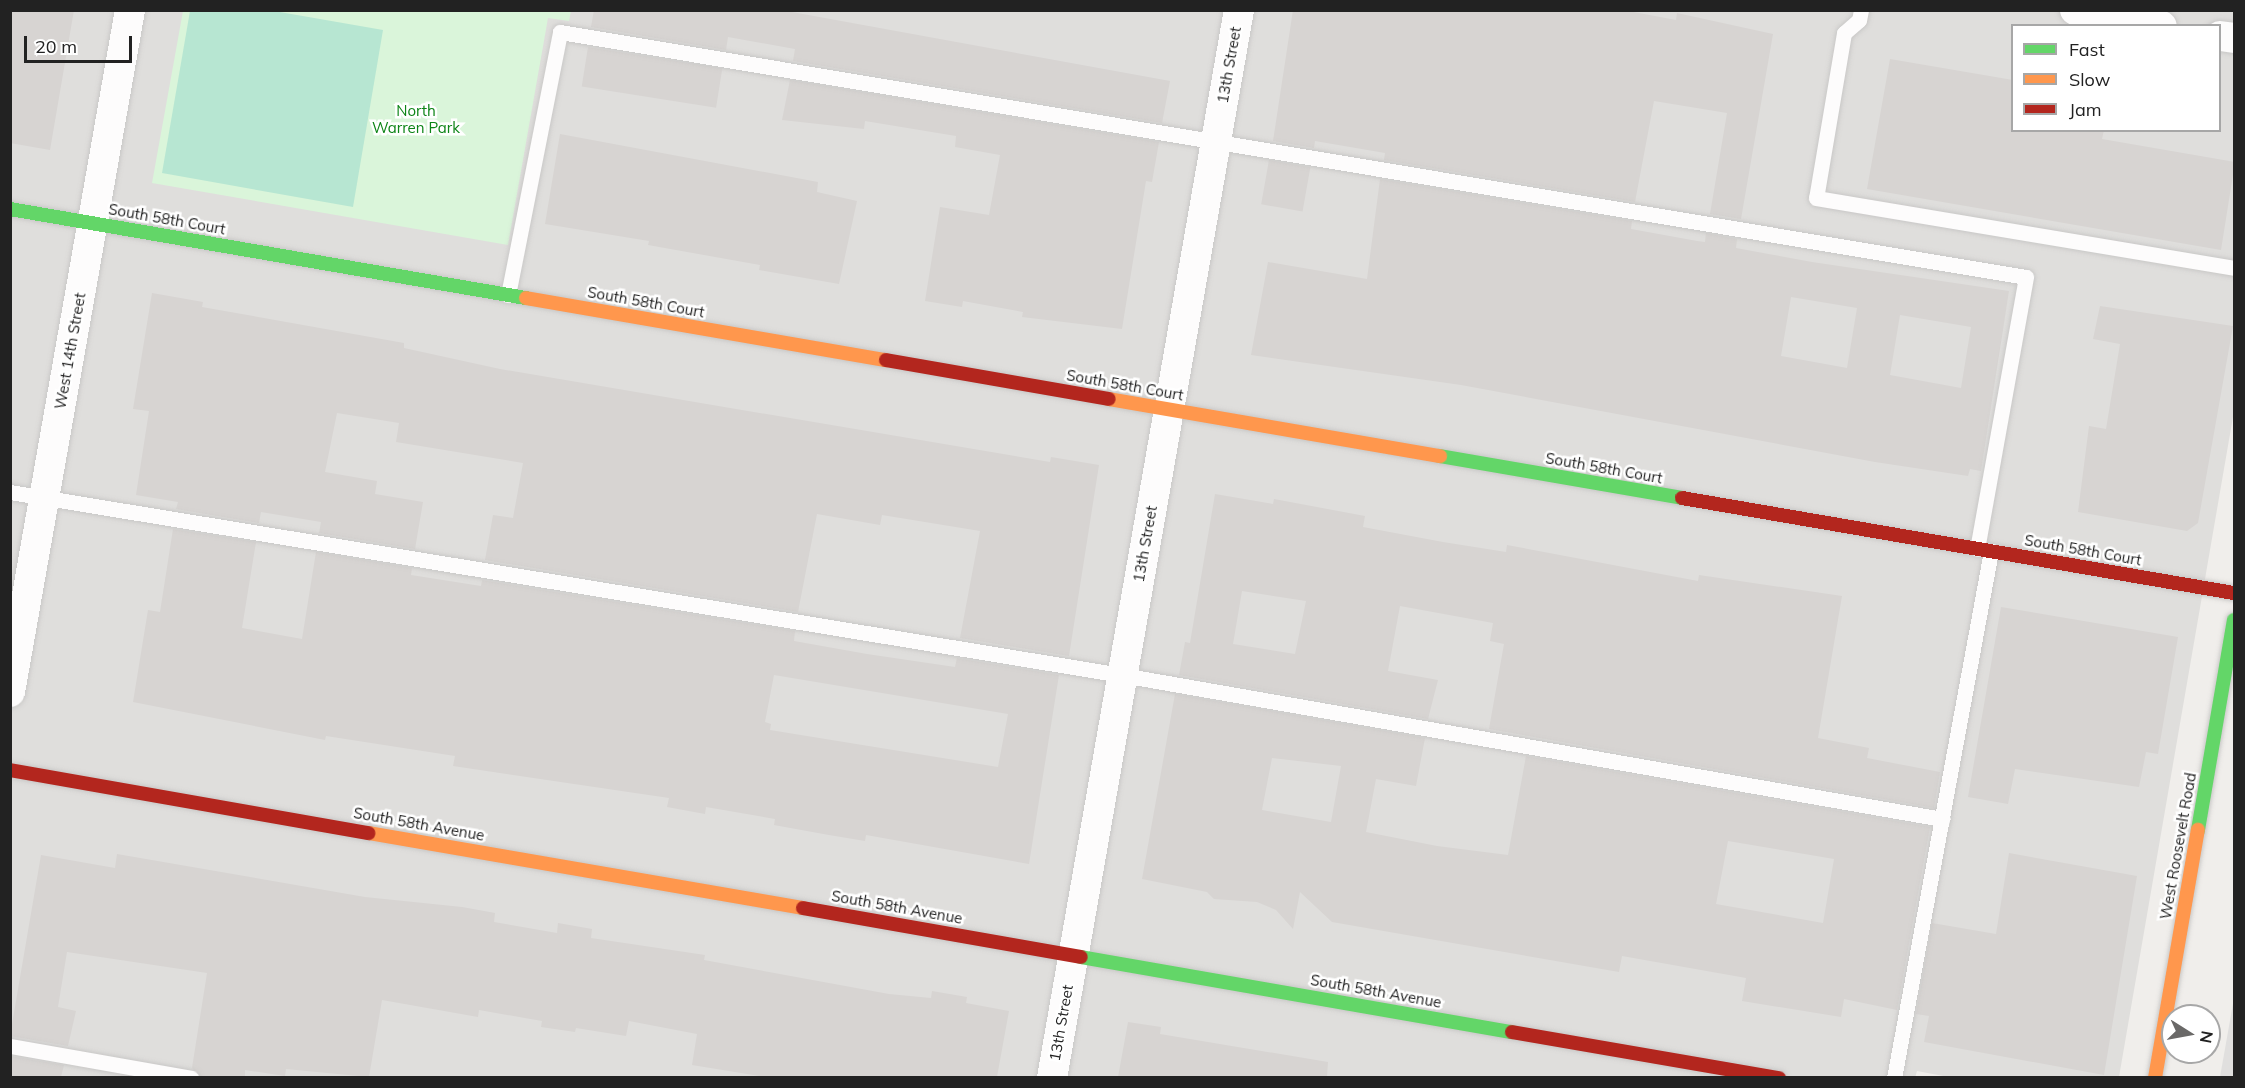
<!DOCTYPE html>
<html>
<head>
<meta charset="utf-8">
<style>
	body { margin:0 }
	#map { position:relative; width:2245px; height:1088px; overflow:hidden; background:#f0eeeb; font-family:Mulish,sans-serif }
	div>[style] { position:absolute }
	.residential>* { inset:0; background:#dfdedc }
	.park>* { inset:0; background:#daf5da }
	.pitch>* { inset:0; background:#b7e6d2 }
	.parking>* { inset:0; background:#e0dfde }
	.building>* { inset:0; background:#d7d4d2; transform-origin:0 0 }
	.roads { filter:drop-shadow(0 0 2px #c9c8c7) drop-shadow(0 0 2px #c9c8c7) }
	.lane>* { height:15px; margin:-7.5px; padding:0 7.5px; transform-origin:7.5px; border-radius:7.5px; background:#fdfcfc }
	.street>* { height:30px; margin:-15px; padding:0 15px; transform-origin:15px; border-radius:15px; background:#fdfcfc }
	.fast>* { height:14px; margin:-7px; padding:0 7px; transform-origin:7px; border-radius:7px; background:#63d668 }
	.slow>* { height:14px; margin:-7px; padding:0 7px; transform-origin:7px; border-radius:7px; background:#ff974d }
	.jam>* { height:14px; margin:-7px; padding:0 7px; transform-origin:7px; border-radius:7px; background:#b3261e }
	span { translate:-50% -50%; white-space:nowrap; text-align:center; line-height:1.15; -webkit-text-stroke:5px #fff; paint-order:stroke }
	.street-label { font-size:15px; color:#222 }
	.park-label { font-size:15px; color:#0c8416 }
	.frame { position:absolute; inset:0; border:12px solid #222; pointer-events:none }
	.legend { position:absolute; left:2011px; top:24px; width:210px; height:108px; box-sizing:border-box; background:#fff; border:2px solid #a7a7a7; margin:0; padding:8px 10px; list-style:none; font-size:18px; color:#222 }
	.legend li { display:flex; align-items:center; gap:12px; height:30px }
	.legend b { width:30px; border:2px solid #a7a7a7 }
	.north { position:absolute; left:2161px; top:1004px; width:60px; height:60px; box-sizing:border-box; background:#fff; border:2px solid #a7a7a7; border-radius:50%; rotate:101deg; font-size:16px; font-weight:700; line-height:24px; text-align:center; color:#222 }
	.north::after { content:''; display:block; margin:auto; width:21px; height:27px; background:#6a6968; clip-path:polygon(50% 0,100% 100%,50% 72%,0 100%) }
	.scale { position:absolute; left:24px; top:36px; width:108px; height:27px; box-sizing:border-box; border:3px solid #222; border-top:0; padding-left:8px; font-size:18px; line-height:21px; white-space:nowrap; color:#222; -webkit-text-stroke:4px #fff; paint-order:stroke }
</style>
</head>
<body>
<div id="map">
	<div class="residential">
		<div style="clip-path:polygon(evenodd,10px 11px,2234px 11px,2234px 411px,2119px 1077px,1954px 1078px,1917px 1071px,1915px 1078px,11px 1077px,10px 11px,2012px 26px,2220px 26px,2220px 130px,2012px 130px,2012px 26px)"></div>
	</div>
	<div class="park">
		<div style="clip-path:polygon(183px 11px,571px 11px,569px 21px,548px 18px,508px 245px,152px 183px)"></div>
	</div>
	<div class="pitch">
		<div style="clip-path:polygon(190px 11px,274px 11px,383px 30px,353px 207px,162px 173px)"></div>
	</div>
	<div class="parking">
		<div style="clip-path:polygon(2234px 998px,2234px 1077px,2220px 1077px)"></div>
	</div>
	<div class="building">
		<div style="clip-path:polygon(10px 10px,74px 10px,50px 150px,10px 143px)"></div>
		<div style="clip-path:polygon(594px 10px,781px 10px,1170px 81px,1162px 123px,793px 61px,795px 49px,728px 37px,726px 50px,591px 27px)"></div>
		<div style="clip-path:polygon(1293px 10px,1623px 10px,1676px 20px,1677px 13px,1773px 34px,1741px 219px,1710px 214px,1727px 113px,1654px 101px,1635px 202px,1384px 160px,1385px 153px,1315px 141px,1314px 148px,1273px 141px)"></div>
		<div style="left:588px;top:47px;width:136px;height:40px;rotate:9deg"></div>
		<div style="clip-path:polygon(1890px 59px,2013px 80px,2013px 130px,2104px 130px,2102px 139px,2235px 162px,2221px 250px,1867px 189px)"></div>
		<div style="clip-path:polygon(790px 80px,1159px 142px,1152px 182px,1146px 181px,1122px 329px,1022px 317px,1023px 312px,963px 301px,962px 307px,925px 301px,940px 207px,989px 215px,1000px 155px,955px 147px,956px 136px,865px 121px,864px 129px,782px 120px)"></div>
		<div style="clip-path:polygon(560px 134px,818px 182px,817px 192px,857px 201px,839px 284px,759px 270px,760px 265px,648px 245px,649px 241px,545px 224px)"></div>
		<div style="left:1269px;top:160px;width:42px;height:45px;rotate:10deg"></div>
		<div style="clip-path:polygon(evenodd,1380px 179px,1632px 221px,1631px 229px,1697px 241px,1705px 242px,1706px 233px,1737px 239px,1736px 248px,1812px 262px,2009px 291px,1981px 471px,1970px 469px,1968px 476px,1875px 462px,1461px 385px,1251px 355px,1268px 262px,1367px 279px,1380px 179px,1791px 297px,1857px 308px,1847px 368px,1781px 356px,1791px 297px,1380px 179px,1900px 315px,1971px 327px,1961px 388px,1890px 375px,1900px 315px)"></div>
		<div style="clip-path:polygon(152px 293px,203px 302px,202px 307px,404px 343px,404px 348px,500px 369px,1050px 462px,1051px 457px,1099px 465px,1069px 656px,960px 638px,980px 531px,882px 515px,880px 525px,817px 514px,798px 612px,485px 560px,493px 515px,513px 518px,523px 463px,396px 442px,399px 423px,337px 413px,325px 472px,377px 481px,375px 494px,423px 502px,415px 549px,319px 533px,321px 522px,261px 512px,259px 523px,176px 509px,178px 502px,136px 495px,149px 411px,133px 409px)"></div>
		<div style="clip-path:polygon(2100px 306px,2233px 326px,2198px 523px,2187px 531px,2078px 512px,2089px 426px,2106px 429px,2120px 344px,2093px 339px)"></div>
		<div style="clip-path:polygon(evenodd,1215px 494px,1273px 504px,1274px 499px,1365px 516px,1363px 527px,1443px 542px,1506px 552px,1507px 545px,1698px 581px,1699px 575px,1842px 596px,1818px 738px,1869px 748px,1867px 758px,1940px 772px,1934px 808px,1489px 729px,1504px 644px,1490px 641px,1493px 623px,1400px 606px,1388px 671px,1438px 680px,1428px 719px,1179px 675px,1185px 642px,1190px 643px,1215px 494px,1242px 591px,1306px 601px,1295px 654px,1233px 644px,1242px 591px)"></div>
		<div style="clip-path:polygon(evenodd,173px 529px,256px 542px,242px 628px,302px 639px,316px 552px,412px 568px,411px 575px,481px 586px,482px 580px,795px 631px,794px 641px,867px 654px,955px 667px,957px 658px,1059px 675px,1029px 864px,866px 835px,865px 841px,829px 835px,774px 825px,775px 819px,706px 807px,705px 814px,667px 807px,669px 798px,453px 766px,455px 756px,326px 736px,325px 740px,133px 702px,148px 610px,160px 612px,173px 529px,774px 675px,1008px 714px,998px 767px,770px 730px,771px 724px,765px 722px,774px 675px)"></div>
		<div style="clip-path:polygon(2001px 607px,2178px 637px,2158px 754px,2146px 752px,2139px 787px,2015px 769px,2008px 804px,1968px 797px)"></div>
		<div style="clip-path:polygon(evenodd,1175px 694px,1425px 738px,1416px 786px,1376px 779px,1366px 832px,1437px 846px,1508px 855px,1526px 756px,1930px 827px,1897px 1010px,1844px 999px,1841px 1017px,1742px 1001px,1746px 978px,1622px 956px,1619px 972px,1332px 922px,1300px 892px,1293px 929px,1276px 910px,1257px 902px,1214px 899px,1207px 892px,1142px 879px,1175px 694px,1272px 758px,1341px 766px,1331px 822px,1262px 810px,1272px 758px,1175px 694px,1728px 841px,1834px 859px,1823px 923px,1716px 904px,1728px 841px)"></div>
		<div style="clip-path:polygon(2009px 853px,2137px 876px,2104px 1075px,1924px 1042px,1929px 1016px,1916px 1014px,1932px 923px,1996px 934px)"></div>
		<div style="clip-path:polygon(117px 854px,365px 897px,462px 907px,495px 913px,494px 922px,557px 933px,558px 923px,592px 929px,591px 938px,705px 955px,704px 960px,889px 994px,931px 998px,932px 991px,967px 997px,966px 1003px,1009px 1011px,997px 1077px,766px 1077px,692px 1065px,697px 1034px,629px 1021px,626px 1036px,576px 1028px,575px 1032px,541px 1027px,542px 1021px,479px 1010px,478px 1017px,382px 1000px,369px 1077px,286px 1069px,285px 1076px,245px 1070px,245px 1077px,200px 1077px,192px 1068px,207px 973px,67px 952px,58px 1007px,76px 1011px,68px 1046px,10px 1036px,41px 855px,115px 868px)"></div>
		<div style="clip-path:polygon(1128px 1022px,1161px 1027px,1160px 1034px,1328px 1062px,1327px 1077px,1118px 1077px)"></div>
		<div style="clip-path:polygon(10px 1056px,64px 1065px,61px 1077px,10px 1077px)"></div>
	</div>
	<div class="roads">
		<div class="lane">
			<div style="left:1861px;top:10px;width:10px;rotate:101deg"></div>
			<div style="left:1859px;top:20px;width:20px;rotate:139deg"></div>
			<div style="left:1844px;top:33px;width:167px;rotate:99.6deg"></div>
			<div style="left:1816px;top:198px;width:424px;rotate:9.5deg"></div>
			<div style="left:508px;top:295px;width:268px;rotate:-78.8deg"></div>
			<div style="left:560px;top:32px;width:1486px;rotate:9.49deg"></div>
			<div style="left:2026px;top:277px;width:276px;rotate:100.2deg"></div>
			<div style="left:10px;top:492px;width:1127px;rotate:9.35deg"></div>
			<div style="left:1122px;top:675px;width:833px;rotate:9.96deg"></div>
			<div style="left:10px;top:1046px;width:184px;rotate:10deg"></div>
			<div style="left:1894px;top:1078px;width:536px;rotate:-79.57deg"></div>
		</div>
		<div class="street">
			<div style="left:2075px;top:10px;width:88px;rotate:10.4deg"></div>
			<div style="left:2220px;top:36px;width:14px;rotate:8deg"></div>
			<div style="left:10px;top:692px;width:692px;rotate:-80.02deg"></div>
			<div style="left:1052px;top:1078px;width:1084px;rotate:-80.07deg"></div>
		</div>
		<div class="fast">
			<div style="left:10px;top:209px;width:524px;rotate:9.79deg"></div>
			<div style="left:1440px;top:456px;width:246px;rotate:9.8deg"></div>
			<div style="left:2198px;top:830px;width:213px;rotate:-80.3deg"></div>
			<div style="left:1081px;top:957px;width:437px;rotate:9.9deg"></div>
		</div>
		<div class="slow">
			<div style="left:526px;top:298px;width:365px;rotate:9.8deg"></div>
			<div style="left:1109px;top:399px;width:336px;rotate:9.8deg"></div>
			<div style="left:369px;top:833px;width:440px;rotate:9.8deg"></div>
			<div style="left:2155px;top:1078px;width:252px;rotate:-80.2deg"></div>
		</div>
		<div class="jam">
			<div style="left:886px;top:360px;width:226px;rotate:9.9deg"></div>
			<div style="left:1682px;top:498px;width:560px;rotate:9.77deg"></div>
			<div style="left:10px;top:770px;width:364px;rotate:10deg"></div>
			<div style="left:803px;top:908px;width:282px;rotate:10deg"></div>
			<div style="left:1512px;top:1032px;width:271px;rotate:9.8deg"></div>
		</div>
	</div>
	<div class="street-label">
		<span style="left:1229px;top:65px;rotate:-80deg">13th Street</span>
		<span style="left:167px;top:219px;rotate:10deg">South 58th Court</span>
		<span style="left:646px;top:302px;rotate:10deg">South 58th Court</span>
		<span style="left:70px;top:351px;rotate:-80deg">West 14th Street</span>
		<span style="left:1125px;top:385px;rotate:10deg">South 58th Court</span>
		<span style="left:1604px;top:468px;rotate:10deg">South 58th Court</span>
		<span style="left:1145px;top:544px;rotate:-80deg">13th Street</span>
		<span style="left:2083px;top:550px;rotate:10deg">South 58th Court</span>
		<span style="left:419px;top:824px;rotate:10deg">South 58th Avenue</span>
		<span style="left:2178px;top:846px;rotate:-80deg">West Roosevelt Road</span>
		<span style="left:897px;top:907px;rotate:10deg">South 58th Avenue</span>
		<span style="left:1376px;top:991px;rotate:10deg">South 58th Avenue</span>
		<span style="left:1061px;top:1023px;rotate:-80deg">13th Street</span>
	</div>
	<div class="park-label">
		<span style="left:416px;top:119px">North<br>Warren Park</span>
	</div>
	<div class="frame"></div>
	<ul class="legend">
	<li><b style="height:8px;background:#63d668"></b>Fast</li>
	<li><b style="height:8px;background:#ff974d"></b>Slow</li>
	<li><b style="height:8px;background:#b3261e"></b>Jam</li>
	</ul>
	<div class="north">N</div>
	<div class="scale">20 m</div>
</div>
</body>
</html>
